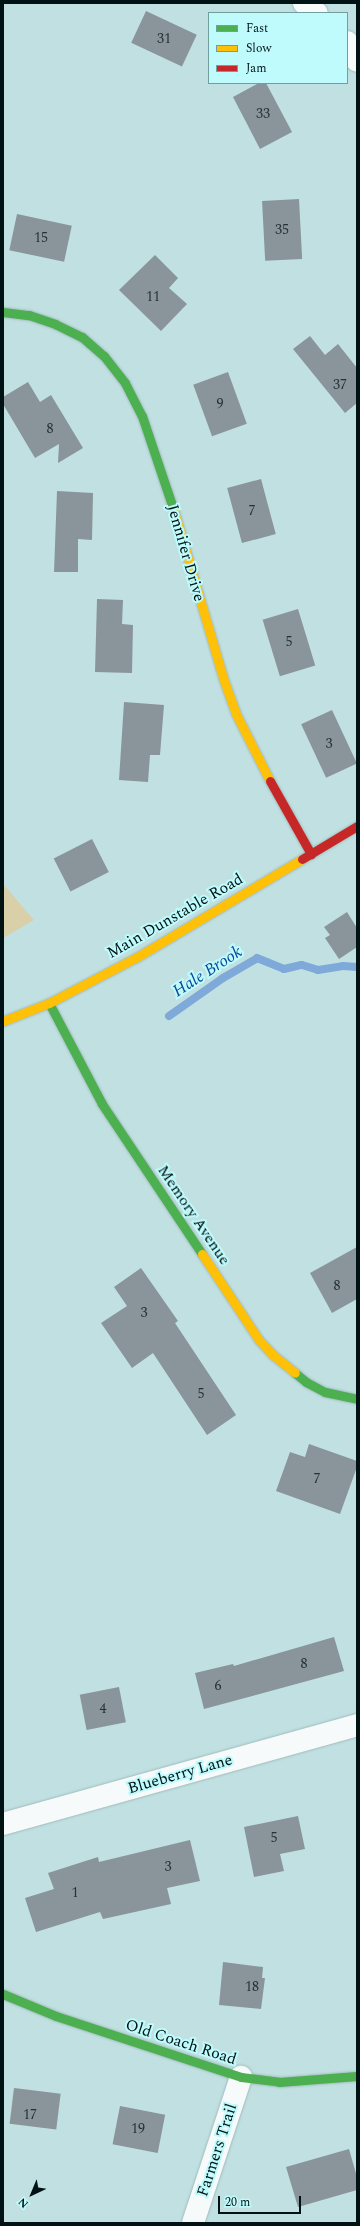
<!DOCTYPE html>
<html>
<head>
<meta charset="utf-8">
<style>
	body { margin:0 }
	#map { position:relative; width:360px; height:2226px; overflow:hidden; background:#c0e0e1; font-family:Spectral,serif }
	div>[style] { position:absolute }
	.green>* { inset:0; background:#d9cfa9 }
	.stream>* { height:8px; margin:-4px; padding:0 4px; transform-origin:4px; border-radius:4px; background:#7ea9d9 }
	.building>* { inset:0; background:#8a949b; transform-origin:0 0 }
	.roads { filter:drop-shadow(0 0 1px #a2bbbc) drop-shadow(0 0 1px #a2bbbc) }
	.street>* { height:22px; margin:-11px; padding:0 11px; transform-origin:11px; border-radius:11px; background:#f6fafa }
	.fast>* { height:9px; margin:-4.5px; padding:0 4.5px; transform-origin:4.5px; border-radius:4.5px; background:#4caf50 }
	.slow>* { height:9px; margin:-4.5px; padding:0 4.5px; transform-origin:4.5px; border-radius:4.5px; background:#ffc107 }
	.jam>* { height:9px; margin:-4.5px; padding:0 4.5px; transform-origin:4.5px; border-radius:4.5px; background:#c62828 }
	span { translate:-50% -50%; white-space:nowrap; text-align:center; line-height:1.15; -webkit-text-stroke:4px #bffbfc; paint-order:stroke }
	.number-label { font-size:14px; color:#223235 }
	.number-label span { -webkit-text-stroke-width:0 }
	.street-label { font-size:16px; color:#001213 }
	.water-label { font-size:17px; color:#094798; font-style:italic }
	.frame { position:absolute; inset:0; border:4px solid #001213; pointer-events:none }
	.legend { position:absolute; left:208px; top:12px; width:140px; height:72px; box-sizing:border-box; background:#bffbfc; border:1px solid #739e9f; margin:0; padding:5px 7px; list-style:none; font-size:12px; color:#001213 }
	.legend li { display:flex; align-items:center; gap:8px; height:20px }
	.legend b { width:20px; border:1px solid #739e9f }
	.north { position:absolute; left:12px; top:2174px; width:40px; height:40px; -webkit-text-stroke:3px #bffbfc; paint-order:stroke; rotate:224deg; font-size:11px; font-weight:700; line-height:16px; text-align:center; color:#001213 }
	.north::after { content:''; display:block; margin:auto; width:14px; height:18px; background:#001213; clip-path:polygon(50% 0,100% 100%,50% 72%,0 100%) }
	.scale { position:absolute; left:218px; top:2196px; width:83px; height:18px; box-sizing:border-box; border:2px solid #001213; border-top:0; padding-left:5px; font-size:12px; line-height:14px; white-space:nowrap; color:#001213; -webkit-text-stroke:3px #bffbfc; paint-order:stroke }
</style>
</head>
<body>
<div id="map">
	<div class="green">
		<div style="clip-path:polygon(3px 884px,34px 920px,3px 938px)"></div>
	</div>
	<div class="stream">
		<div style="left:169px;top:1016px;width:66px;rotate:-35.1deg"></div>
		<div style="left:223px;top:978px;width:39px;rotate:-30deg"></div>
		<div style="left:257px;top:958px;width:29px;rotate:22deg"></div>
		<div style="left:284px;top:969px;width:18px;rotate:-13deg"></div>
		<div style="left:302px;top:965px;width:17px;rotate:17deg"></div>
		<div style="left:318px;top:970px;width:25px;rotate:-9deg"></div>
		<div style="left:343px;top:966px;width:14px;rotate:4deg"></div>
	</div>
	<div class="building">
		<div style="left:146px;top:11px;width:56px;height:35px;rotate:25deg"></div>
		<div style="clip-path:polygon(259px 83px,266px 83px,292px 132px,260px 149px,233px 97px)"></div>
		<div style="left:299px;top:199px;width:60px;height:37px;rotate:87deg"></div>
		<div style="left:17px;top:214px;width:56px;height:37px;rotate:12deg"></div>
		<div style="clip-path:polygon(155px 255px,178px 278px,169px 288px,187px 304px,161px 331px,119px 290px)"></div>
		<div style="clip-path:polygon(310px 336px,325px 355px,338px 344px,357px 368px,357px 403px,345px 413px,293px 349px)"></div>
		<div style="left:228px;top:372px;width:55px;height:37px;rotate:70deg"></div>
		<div style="clip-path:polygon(28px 382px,40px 402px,51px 395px,83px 448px,58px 463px,59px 444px,35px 458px,3px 404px,3px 397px)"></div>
		<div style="left:261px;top:479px;width:57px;height:35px;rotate:75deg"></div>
		<div style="clip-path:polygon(57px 491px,93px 493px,92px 540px,78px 539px,78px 572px,54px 572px)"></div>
		<div style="clip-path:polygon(97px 599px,123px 600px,122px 624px,133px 625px,132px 673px,95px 672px)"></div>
		<div style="left:298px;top:609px;width:59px;height:37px;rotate:73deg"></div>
		<div style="clip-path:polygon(124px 702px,164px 705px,160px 755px,150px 755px,148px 782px,119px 780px)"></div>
		<div style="left:332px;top:710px;width:59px;height:34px;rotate:65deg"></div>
		<div style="left:92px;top:839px;width:37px;height:43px;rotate:63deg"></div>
		<div style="clip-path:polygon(347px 912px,357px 928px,357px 947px,339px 959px,325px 938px,330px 935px,324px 927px)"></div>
		<div style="clip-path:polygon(357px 1247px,357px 1299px,332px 1313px,310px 1273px)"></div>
		<div style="clip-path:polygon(141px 1268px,178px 1321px,175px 1323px,236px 1415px,207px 1435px,153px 1353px,132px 1368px,101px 1323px,127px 1306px,114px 1287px)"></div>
		<div style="clip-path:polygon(309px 1444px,357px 1461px,357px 1467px,340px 1514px,276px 1491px,290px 1452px,305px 1457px)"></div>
		<div style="clip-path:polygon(334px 1637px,344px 1671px,204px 1709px,195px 1673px,233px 1664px,234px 1666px)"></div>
		<div style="left:119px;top:1687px;width:36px;height:40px;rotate:79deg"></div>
		<div style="clip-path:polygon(298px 1816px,305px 1849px,280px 1854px,284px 1871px,254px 1877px,244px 1827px)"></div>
		<div style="clip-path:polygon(190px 1840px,200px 1881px,167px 1888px,171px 1904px,103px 1919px,100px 1912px,36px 1932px,25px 1898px,54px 1889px,48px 1873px,98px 1857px,99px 1862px)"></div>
		<div style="clip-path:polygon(223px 1962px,263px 1967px,262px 1978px,265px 1978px,261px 2009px,219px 2005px)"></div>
		<div style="left:14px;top:2088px;width:47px;height:36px;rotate:7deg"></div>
		<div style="left:120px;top:2106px;width:46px;height:39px;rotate:11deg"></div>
		<div style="clip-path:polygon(349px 2149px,357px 2177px,357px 2190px,298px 2207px,286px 2167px)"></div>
	</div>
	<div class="roads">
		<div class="street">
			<div style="left:304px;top:3px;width:16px;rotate:38deg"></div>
			<div style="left:347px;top:42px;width:21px;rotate:62deg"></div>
			<div style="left:3px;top:1824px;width:368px;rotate:-15.6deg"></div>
			<div style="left:193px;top:2223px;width:154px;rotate:-71.8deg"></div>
		</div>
		<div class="fast">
			<div style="left:3px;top:312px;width:26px;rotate:7deg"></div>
			<div style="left:29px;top:315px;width:28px;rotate:19deg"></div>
			<div style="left:55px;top:324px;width:30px;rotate:26deg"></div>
			<div style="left:82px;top:337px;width:29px;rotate:41deg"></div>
			<div style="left:104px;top:356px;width:34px;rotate:52deg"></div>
			<div style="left:125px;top:383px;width:37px;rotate:63deg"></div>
			<div style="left:142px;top:416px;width:100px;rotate:71.4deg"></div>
			<div style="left:49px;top:1003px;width:114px;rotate:62.3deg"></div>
			<div style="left:102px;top:1104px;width:180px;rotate:56.3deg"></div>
			<div style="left:295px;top:1373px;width:14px;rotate:39deg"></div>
			<div style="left:306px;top:1382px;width:21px;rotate:28deg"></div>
			<div style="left:325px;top:1392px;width:33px;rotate:12deg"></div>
			<div style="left:3px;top:1994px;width:57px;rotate:22.5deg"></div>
			<div style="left:56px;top:2016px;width:195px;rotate:18.2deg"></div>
			<div style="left:241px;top:2077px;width:38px;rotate:7deg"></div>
			<div style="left:279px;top:2082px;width:78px;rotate:-4.4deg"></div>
		</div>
		<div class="slow">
			<div style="left:174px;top:511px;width:174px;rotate:73.6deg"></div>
			<div style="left:223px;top:678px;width:38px;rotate:70deg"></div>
			<div style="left:236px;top:714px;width:75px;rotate:63.1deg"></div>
			<div style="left:3px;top:1021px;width:49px;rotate:-21.4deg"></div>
			<div style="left:49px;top:1003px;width:99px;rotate:-27.6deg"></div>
			<div style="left:137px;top:957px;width:192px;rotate:-30.7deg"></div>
			<div style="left:202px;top:1254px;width:103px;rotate:56.5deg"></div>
			<div style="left:259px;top:1340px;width:21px;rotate:47deg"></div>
			<div style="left:273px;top:1355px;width:28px;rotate:39deg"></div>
		</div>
		<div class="jam">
			<div style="left:270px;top:781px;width:84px;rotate:60.7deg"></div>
			<div style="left:302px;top:859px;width:64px;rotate:-31deg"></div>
		</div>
	</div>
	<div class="number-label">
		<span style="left:164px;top:39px">31</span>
		<span style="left:263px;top:114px">33</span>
		<span style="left:282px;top:230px">35</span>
		<span style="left:41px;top:238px">15</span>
		<span style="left:153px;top:297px">11</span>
		<span style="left:340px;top:385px">37</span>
		<span style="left:220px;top:404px">9</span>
		<span style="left:50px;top:429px">8</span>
		<span style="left:252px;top:511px">7</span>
		<span style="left:289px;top:642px">5</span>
		<span style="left:329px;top:744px">3</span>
		<span style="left:337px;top:1286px">8</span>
		<span style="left:144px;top:1313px">3</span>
		<span style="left:201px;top:1394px">5</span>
		<span style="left:317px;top:1479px">7</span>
		<span style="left:304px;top:1664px">8</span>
		<span style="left:218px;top:1686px">6</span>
		<span style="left:103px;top:1709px">4</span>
		<span style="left:274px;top:1838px">5</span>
		<span style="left:168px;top:1867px">3</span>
		<span style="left:75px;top:1893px">1</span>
		<span style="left:252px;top:1987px">18</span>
		<span style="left:30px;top:2115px">17</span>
		<span style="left:138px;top:2129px">19</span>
	</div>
	<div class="street-label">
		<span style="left:186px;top:553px;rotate:74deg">Jennifer Drive</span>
		<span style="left:175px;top:916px;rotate:-30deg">Main Dunstable Road</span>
		<span style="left:194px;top:1215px;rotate:56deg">Memory Avenue</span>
		<span style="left:180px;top:1774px;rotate:-16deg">Blueberry Lane</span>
		<span style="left:181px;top:2042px;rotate:18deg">Old Coach Road</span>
		<span style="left:217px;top:2150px;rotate:-72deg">Farmers Trail</span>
	</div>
	<div class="water-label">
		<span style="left:208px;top:972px;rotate:-33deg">Hale Brook</span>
	</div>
	<div class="frame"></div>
	<ul class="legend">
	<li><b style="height:5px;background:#4caf50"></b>Fast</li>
	<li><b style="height:5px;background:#ffc107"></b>Slow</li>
	<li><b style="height:5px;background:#c62828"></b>Jam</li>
	</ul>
	<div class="north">N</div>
	<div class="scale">20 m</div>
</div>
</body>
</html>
